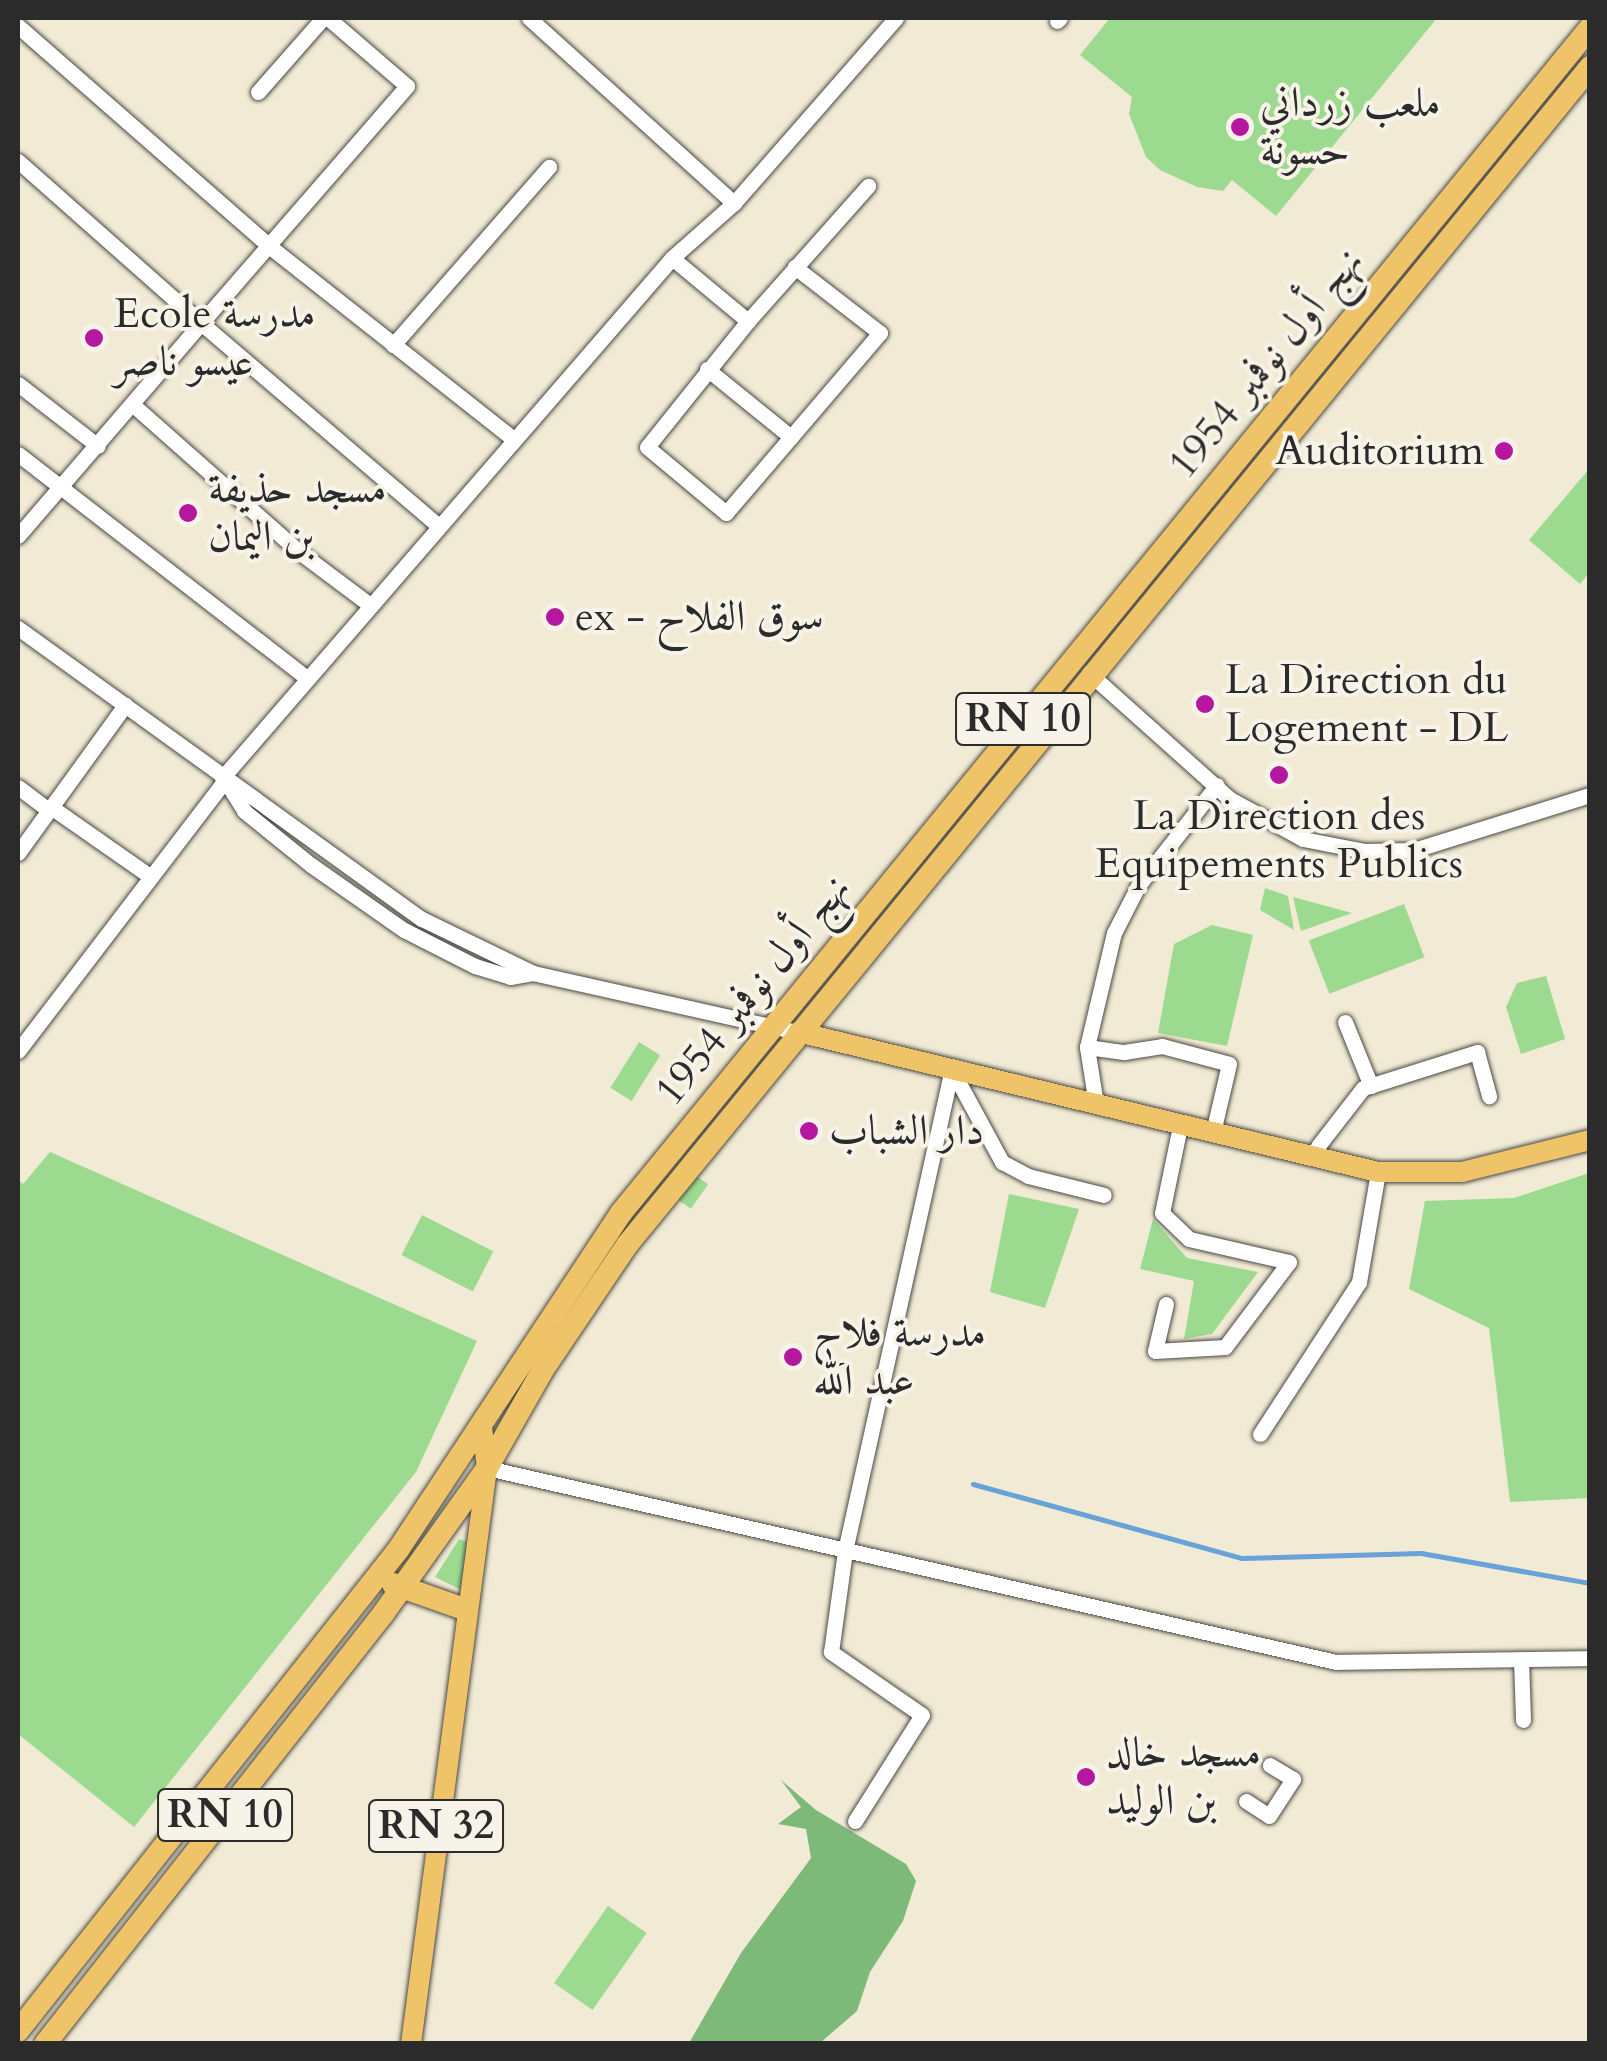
<!DOCTYPE html>
<html>
<head>
<meta charset="utf-8">
<style>
	body { margin:0 }
	#map { position:relative; width:1607px; height:2061px; overflow:hidden; background:#f1ead4; font-family:Cardo,Amiri,serif }
	div>[style] { position:absolute }
	.green>* { inset:0; background:#9cda90; transform-origin:0 0 }
	.forest>* { inset:0; background:#7dba7a }
	.stream>* { height:5px; margin:-2.5px; padding:0 2.5px; transform-origin:2.5px; border-radius:2.5px; background:#68a2d7 }
	.roads { filter:drop-shadow(0 0 2px #494844) drop-shadow(0 0 2px #494844) }
	.minor>* { height:15px; margin:-7.5px; padding:0 7.5px; transform-origin:7.5px; border-radius:7.5px; background:#fff }
	.major>* { height:20px; margin:-10px; padding:0 10px; transform-origin:10px; border-radius:10px; background:#efc469 }
	.highway>* { height:22px; margin:-11px; padding:0 11px; transform-origin:11px; border-radius:11px; background:#efc469 }
	.dots>* { width:28px; height:28px; translate:-50% -50%; box-sizing:border-box; border:5px solid #f7f3e8; border-radius:50% }
	span { translate:-50% -50%; white-space:nowrap; text-align:center; line-height:1.15; -webkit-text-stroke:8px #f7f3e8; paint-order:stroke }
	.shield-label span { padding:2px 8px; background:#f7f3e8; border:2px solid; border-radius:8px; -webkit-text-stroke-width:0 }
	.shield-label { font-size:40px; color:#2b2b2b; font-weight:700 }
	.poi-label { font-size:42px; color:#2b2b2b }
	.left { translate:0 -50%; text-align:left }
	.right { translate:-100% -50%; text-align:right }
	.street-label { font-size:42px; color:#2b2b2b }
	.frame { position:absolute; inset:0; border:20px solid #2b2b2b; pointer-events:none }
</style>
</head>
<body>
<div id="map">
	<div class="green">
		<div style="clip-path:polygon(1110px 18px,1437px 18px,1276px 216px,1232px 180px,1223px 191px,1197px 187px,1160px 170px,1146px 157px,1129px 114px,1132px 97px,1080px 55px)"></div>
		<div style="clip-path:polygon(1589px 469px,1589px 573px,1580px 584px,1529px 540px)"></div>
		<div style="clip-path:polygon(1265px 888px,1288px 896px,1294px 930px,1260px 910px)"></div>
		<div style="clip-path:polygon(1293px 897px,1352px 913px,1301px 931px)"></div>
		<div style="left:1404px;top:904px;width:57px;height:102px;rotate:69deg"></div>
		<div style="clip-path:polygon(1212px 925px,1253px 935px,1227px 1046px,1158px 1033px,1174px 944px)"></div>
		<div style="clip-path:polygon(1546px 976px,1565px 1039px,1521px 1054px,1506px 1007px,1517px 983px)"></div>
		<div style="left:639px;top:1042px;width:25px;height:54px;rotate:32deg"></div>
		<div style="clip-path:polygon(50px 1152px,477px 1341px,416px 1472px,134px 1827px,18px 1734px,18px 1180px,23px 1184px)"></div>
		<div style="clip-path:polygon(1589px 1173px,1589px 1498px,1510px 1502px,1489px 1328px,1409px 1289px,1425px 1201px,1514px 1198px)"></div>
		<div style="left:695px;top:1175px;width:16px;height:30px;rotate:35deg"></div>
		<div style="clip-path:polygon(1009px 1194px,1079px 1209px,1045px 1308px,990px 1292px)"></div>
		<div style="left:422px;top:1215px;width:80px;height:45px;rotate:27deg"></div>
		<div style="clip-path:polygon(1153px 1219px,1187px 1258px,1258px 1272px,1212px 1334px,1184px 1339px,1194px 1281px,1140px 1269px)"></div>
		<div style="clip-path:polygon(459px 1539px,470px 1543px,463px 1591px,435px 1577px)"></div>
		<div style="left:608px;top:1906px;width:47px;height:94px;rotate:35deg"></div>
	</div>
	<div class="forest">
		<div style="clip-path:polygon(781px 1780px,816px 1810px,906px 1864px,916px 1881px,903px 1921px,870px 1972px,857px 2011px,820px 2043px,689px 2043px,741px 1953px,811px 1858px,806px 1829px,778px 1824px,801px 1807px)"></div>
	</div>
	<div class="stream">
		<div style="left:973px;top:1484px;width:278px;rotate:15.4deg"></div>
		<div style="left:1241px;top:1558px;width:180px;rotate:-1.6deg"></div>
		<div style="left:1421px;top:1553px;width:172px;rotate:10.1deg"></div>
	</div>
	<div class="roads">
		<div class="minor">
			<div style="left:328px;top:18px;width:104px;rotate:40.7deg"></div>
			<div style="left:407px;top:86px;width:314px;rotate:131deg"></div>
			<div style="left:201px;top:323px;width:313px;rotate:40.5deg"></div>
			<div style="left:529px;top:18px;width:276px;rotate:42.1deg"></div>
			<div style="left:1057px;top:21px;width:4px;rotate:-45deg"></div>
			<div style="left:18px;top:26px;width:334px;rotate:41.2deg"></div>
			<div style="left:269px;top:246px;width:311px;rotate:38.3deg"></div>
			<div style="left:258px;top:92px;width:98px;rotate:-48.7deg"></div>
			<div style="left:18px;top:161px;width:244px;rotate:41.5deg"></div>
			<div style="left:201px;top:323px;width:281px;rotate:130.7deg"></div>
			<div style="left:672px;top:258px;width:99px;rotate:39.7deg"></div>
			<div style="left:748px;top:321px;width:181px;rotate:-48.4deg"></div>
			<div style="left:748px;top:321px;width:161px;rotate:128.7deg"></div>
			<div style="left:647px;top:447px;width:103px;rotate:39.9deg"></div>
			<div style="left:726px;top:513px;width:237px;rotate:-49.5deg"></div>
			<div style="left:880px;top:333px;width:108px;rotate:-142.2deg"></div>
			<div style="left:393px;top:345px;width:237px;rotate:-48.8deg"></div>
			<div style="left:707px;top:369px;width:108px;rotate:39deg"></div>
			<div style="left:18px;top:384px;width:101px;rotate:37.8deg"></div>
			<div style="left:132px;top:404px;width:222px;rotate:41.5deg"></div>
			<div style="left:298px;top:551px;width:90px;rotate:36.9deg"></div>
			<div style="left:18px;top:454px;width:364px;rotate:37.8deg"></div>
			<div style="left:18px;top:628px;width:498px;rotate:35.8deg"></div>
			<div style="left:422px;top:919px;width:123px;rotate:25.9deg"></div>
			<div style="left:1089px;top:673px;width:189px;rotate:41.8deg"></div>
			<div style="left:1230px;top:799px;width:83px;rotate:28.7deg"></div>
			<div style="left:1303px;top:839px;width:62px;rotate:11.1deg"></div>
			<div style="left:1364px;top:851px;width:50px;rotate:-1.1deg"></div>
			<div style="left:1414px;top:850px;width:184px;rotate:-17.4deg"></div>
			<div style="left:222px;top:778px;width:688px;rotate:-49.13deg"></div>
			<div style="left:672px;top:258px;width:83px;rotate:-41.6deg"></div>
			<div style="left:734px;top:203px;width:246px;rotate:-48.8deg"></div>
			<div style="left:225px;top:780px;width:36px;rotate:58deg"></div>
			<div style="left:244px;top:811px;width:86px;rotate:38.9deg"></div>
			<div style="left:311px;top:865px;width:113px;rotate:35deg"></div>
			<div style="left:404px;top:930px;width:80px;rotate:26.9deg"></div>
			<div style="left:475px;top:966px;width:37px;rotate:17deg"></div>
			<div style="left:510px;top:977px;width:23px;rotate:-10deg"></div>
			<div style="left:533px;top:973px;width:271px;rotate:12.6deg"></div>
			<div style="left:18px;top:787px;width:39px;rotate:37deg"></div>
			<div style="left:51px;top:807px;width:122px;rotate:35deg"></div>
			<div style="left:18px;top:853px;width:183px;rotate:-54.1deg"></div>
			<div style="left:1345px;top:1022px;width:69px;rotate:67.9deg"></div>
			<div style="left:1087px;top:1047px;width:37px;rotate:8deg"></div>
			<div style="left:1124px;top:1052px;width:38px;rotate:-9deg"></div>
			<div style="left:1162px;top:1046px;width:69px;rotate:15deg"></div>
			<div style="left:1229px;top:1064px;width:70px;rotate:103.2deg"></div>
			<div style="left:18px;top:1051px;width:341px;rotate:-52.6deg"></div>
			<div style="left:952px;top:1070px;width:105px;rotate:61.5deg"></div>
			<div style="left:1002px;top:1162px;width:30px;rotate:28deg"></div>
			<div style="left:1028px;top:1176px;width:78px;rotate:14deg"></div>
			<div style="left:1096px;top:1104px;width:58px;rotate:-99deg"></div>
			<div style="left:1087px;top:1047px;width:117px;rotate:-76.7deg"></div>
			<div style="left:1114px;top:933px;width:53px;rotate:-62.9deg"></div>
			<div style="left:1138px;top:886px;width:128px;rotate:-52deg"></div>
			<div style="left:1318px;top:1146px;width:73px;rotate:-52.2deg"></div>
			<div style="left:1363px;top:1088px;width:120px;rotate:-17.5deg"></div>
			<div style="left:1477px;top:1052px;width:46px;rotate:74.7deg"></div>
			<div style="left:1166px;top:1304px;width:48px;rotate:103.2deg"></div>
			<div style="left:1155px;top:1351px;width:70px;rotate:-3.3deg"></div>
			<div style="left:1225px;top:1347px;width:106px;rotate:-53deg"></div>
			<div style="left:1289px;top:1262px;width:103px;rotate:-167deg"></div>
			<div style="left:1189px;top:1239px;width:37px;rotate:-136deg"></div>
			<div style="left:1162px;top:1213px;width:89px;rotate:-78.3deg"></div>
			<div style="left:1260px;top:1434px;width:181px;rotate:-56.9deg"></div>
			<div style="left:1359px;top:1282px;width:112px;rotate:-80.2deg"></div>
			<div style="left:487px;top:1468px;width:871px;rotate:12.87deg"></div>
			<div style="left:1336px;top:1662px;width:254px;rotate:-0.9deg"></div>
			<div style="left:1521px;top:1659px;width:61px;rotate:88.1deg"></div>
			<div style="left:1246px;top:1801px;width:27px;rotate:33deg"></div>
			<div style="left:1269px;top:1816px;width:44px;rotate:-57deg"></div>
			<div style="left:1293px;top:1779px;width:27px;rotate:-149deg"></div>
			<div style="left:855px;top:1821px;width:125px;rotate:-57.7deg"></div>
			<div style="left:922px;top:1715px;width:111px;rotate:-145.3deg"></div>
			<div style="left:831px;top:1652px;width:102px;rotate:-82.1deg"></div>
			<div style="left:845px;top:1551px;width:493px;rotate:-77.5deg"></div>
		</div>
		<div class="major">
			<div style="left:798px;top:1032px;width:597px;rotate:13.57deg"></div>
			<div style="left:1378px;top:1172px;width:84px"></div>
			<div style="left:1462px;top:1172px;width:132px;rotate:-14deg"></div>
			<div style="left:411px;top:2044px;width:581px;rotate:-82.48deg"></div>
			<div style="left:487px;top:1468px;width:39px;rotate:-97deg"></div>
		</div>
		<div class="highway">
			<div style="left:393px;top:1584px;width:78px;rotate:19.4deg"></div>
			<div style="left:18px;top:2031px;width:613px;rotate:-51.69deg"></div>
			<div style="left:398px;top:1550px;width:404px;rotate:-56.5deg"></div>
			<div style="left:621px;top:1213px;width:1531px;rotate:-50.73deg"></div>
			<div style="left:45px;top:2044px;width:547px;rotate:-51.83deg"></div>
			<div style="left:383px;top:1614px;width:179px;rotate:-54.5deg"></div>
			<div style="left:487px;top:1468px;width:115px;rotate:-60.3deg"></div>
			<div style="left:544px;top:1368px;width:148px;rotate:-56deg"></div>
			<div style="left:627px;top:1245px;width:1522px;rotate:-50.73deg"></div>
		</div>
	</div>
	<div class="dots">
		<div style="left:1240px;top:127px;background:#b5179e"></div>
		<div style="left:94px;top:338px;background:#b5179e"></div>
		<div style="left:1504px;top:451px;background:#b5179e"></div>
		<div style="left:188px;top:513px;background:#b5179e"></div>
		<div style="left:555px;top:617px;background:#b5179e"></div>
		<div style="left:1205px;top:704px;background:#b5179e"></div>
		<div style="left:1279px;top:775px;background:#b5179e"></div>
		<div style="left:809px;top:1131px;background:#b5179e"></div>
		<div style="left:793px;top:1357px;background:#b5179e"></div>
		<div style="left:1086px;top:1777px;background:#b5179e"></div>
	</div>
	<div class="shield-label">
		<span style="left:1023px;top:719px">RN 10</span>
		<span style="left:225px;top:1815px">RN 10</span>
		<span style="left:436px;top:1826px">RN 32</span>
	</div>
	<div class="poi-label">
		<span class="left" style="left:1260px;top:127px">ملعب زرداني<br>حسونة</span>
		<span class="left" style="left:114px;top:338px">Ecole مدرسة<br>عيسو ناصر</span>
		<span class="right" style="left:1484px;top:451px">Auditorium</span>
		<span class="left" style="left:208px;top:513px">مسجد حذيفة<br>بن اليمان</span>
		<span class="left" style="left:575px;top:617px">ex - سوق الفلاح</span>
		<span class="left" style="left:1225px;top:704px">La Direction du<br>Logement - DL</span>
		<span style="left:1279px;top:840px">La Direction des<br>Equipements Publics</span>
		<span class="left" style="left:829px;top:1131px">دار الشباب</span>
		<span class="left" style="left:813px;top:1357px">مدرسة فلاح<br>عبد الله</span>
		<span class="left" style="left:1106px;top:1777px">مسجد خالد<br>بن الوليد</span>
	</div>
	<div class="street-label">
		<span style="left:1266px;top:363px;rotate:-51deg">نهج أول نوفمبر 1954</span>
		<span style="left:753px;top:990px;rotate:-51deg">نهج أول نوفمبر 1954</span>
	</div>
	<div class="frame"></div>
</div>
</body>
</html>
